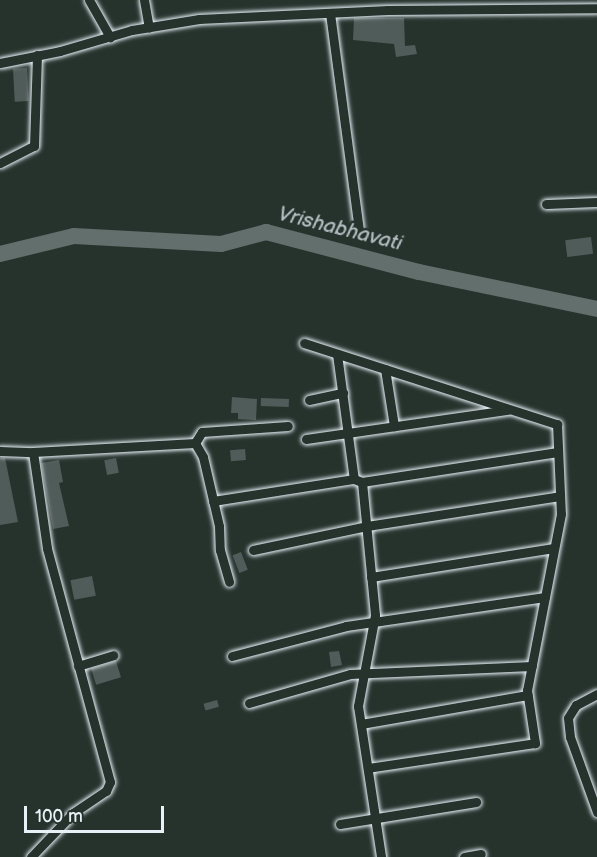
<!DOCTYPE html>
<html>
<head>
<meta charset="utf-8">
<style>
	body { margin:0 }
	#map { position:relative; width:597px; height:857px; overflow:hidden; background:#26332d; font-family:"Balsamiq Sans",sans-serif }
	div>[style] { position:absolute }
	.river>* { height:16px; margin:-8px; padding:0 8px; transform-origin:8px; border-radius:8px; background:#636f6d }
	.building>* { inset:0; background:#505c59; transform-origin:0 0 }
	.roads { filter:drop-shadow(0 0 2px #e8f1f8) drop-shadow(0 0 2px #e8f1f8) }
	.street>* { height:9px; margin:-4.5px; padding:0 4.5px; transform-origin:4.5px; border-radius:4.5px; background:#26332d }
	span { translate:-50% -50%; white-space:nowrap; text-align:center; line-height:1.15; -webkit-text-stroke:5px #26332d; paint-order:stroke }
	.water-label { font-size:21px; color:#b3bdc0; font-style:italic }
	.scale { position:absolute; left:24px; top:806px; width:140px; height:27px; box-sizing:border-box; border:3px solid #e8f1f8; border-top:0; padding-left:8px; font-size:18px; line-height:21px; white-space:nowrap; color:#e8f1f8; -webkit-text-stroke:4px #26332d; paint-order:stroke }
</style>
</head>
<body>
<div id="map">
	<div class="river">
		<div style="left:0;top:254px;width:76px;rotate:-13.7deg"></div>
		<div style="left:74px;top:236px;width:147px;rotate:3.1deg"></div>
		<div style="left:221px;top:244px;width:47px;rotate:-14.9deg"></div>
		<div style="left:266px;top:232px;width:158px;rotate:14.7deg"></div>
		<div style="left:419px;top:272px;width:182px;rotate:11.7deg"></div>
	</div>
	<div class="building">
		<div style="clip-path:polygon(354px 18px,404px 18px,405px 46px,415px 45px,417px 54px,396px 57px,394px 44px,353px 40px)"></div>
		<div style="left:27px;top:68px;width:33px;height:14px;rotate:87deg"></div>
		<div style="left:591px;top:237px;width:17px;height:26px;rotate:83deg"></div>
		<div style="clip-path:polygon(232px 397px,257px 399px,256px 420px,238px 419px,238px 413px,231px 413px)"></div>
		<div style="left:261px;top:398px;width:28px;height:8px;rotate:2deg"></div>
		<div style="left:245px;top:449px;width:11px;height:15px;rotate:85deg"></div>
		<div style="clip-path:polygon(0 458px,5px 458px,18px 522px,0 525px)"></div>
		<div style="left:116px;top:458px;width:15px;height:12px;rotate:79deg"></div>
		<div style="clip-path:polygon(59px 460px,63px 482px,59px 483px,69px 526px,53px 529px,41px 463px)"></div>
		<div style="left:241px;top:552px;width:19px;height:9px;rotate:69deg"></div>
		<div style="left:92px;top:576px;width:20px;height:22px;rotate:79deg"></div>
		<div style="clip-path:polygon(339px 651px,342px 665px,331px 667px,329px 652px)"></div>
		<div style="left:116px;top:661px;width:17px;height:26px;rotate:73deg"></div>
		<div style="left:217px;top:700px;width:7px;height:14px;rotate:74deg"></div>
	</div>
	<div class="roads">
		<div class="street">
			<div style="left:89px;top:0;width:43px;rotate:60.4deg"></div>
			<div style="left:144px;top:0;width:28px;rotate:80deg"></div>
			<div style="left:330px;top:13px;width:219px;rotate:82.4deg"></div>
			<div style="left:0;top:63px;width:61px;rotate:-11.3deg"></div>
			<div style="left:60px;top:51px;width:75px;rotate:-16.3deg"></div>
			<div style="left:132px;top:30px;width:68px;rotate:-9.3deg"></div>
			<div style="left:199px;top:19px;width:189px;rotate:-2.7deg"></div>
			<div style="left:388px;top:10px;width:209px;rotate:-0.5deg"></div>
			<div style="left:0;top:163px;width:38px;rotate:-27deg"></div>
			<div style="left:34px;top:146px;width:91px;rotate:-88.1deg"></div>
			<div style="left:546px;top:204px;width:51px;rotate:-2.2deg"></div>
			<div style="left:304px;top:343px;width:266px;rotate:17.8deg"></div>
			<div style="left:557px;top:424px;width:90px;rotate:87.5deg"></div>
			<div style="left:561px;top:514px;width:179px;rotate:100.9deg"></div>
			<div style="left:527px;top:690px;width:54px;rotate:81.4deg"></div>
			<div style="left:535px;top:743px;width:169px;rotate:171.5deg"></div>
			<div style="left:337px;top:354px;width:126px;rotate:82.3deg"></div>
			<div style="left:385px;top:369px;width:58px;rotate:81deg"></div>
			<div style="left:309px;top:400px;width:35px;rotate:-12deg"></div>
			<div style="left:306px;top:439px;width:204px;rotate:-8.2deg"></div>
			<div style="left:195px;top:443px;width:13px;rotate:-58deg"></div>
			<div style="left:202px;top:432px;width:86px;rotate:-4deg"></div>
			<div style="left:0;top:451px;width:33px;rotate:2deg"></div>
			<div style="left:33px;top:452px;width:162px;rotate:-3.2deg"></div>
			<div style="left:195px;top:443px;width:16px;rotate:60deg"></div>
			<div style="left:203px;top:457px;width:71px;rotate:76.9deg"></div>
			<div style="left:219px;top:526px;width:24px;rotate:88deg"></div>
			<div style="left:220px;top:550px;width:33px;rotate:74deg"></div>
			<div style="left:362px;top:482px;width:198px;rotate:-8.7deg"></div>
			<div style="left:213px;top:501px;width:143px;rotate:-8.9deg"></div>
			<div style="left:354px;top:479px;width:9px;rotate:21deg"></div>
			<div style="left:362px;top:482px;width:134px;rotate:84.4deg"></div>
			<div style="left:375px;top:615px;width:93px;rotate:100.6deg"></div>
			<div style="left:358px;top:706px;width:153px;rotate:81.3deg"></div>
			<div style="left:253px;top:550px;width:116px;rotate:-11.9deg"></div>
			<div style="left:367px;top:526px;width:195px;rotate:-8.8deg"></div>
			<div style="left:371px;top:577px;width:185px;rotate:-9deg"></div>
			<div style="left:232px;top:656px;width:118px;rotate:-14.7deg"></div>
			<div style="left:346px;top:626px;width:201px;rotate:-8.3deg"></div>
			<div style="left:78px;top:666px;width:37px;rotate:-17deg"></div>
			<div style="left:597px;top:694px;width:24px;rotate:152deg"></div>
			<div style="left:576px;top:705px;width:15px;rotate:122deg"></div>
			<div style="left:568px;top:718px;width:19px;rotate:84deg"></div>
			<div style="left:570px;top:737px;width:80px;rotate:70.2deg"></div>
			<div style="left:249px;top:703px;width:105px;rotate:-16deg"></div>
			<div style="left:350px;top:674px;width:182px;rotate:-2.5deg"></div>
			<div style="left:361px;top:724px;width:169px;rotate:-9.9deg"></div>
			<div style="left:340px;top:824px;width:138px;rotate:-9.2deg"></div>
			<div style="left:31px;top:857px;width:61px;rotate:-46.3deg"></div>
			<div style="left:73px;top:813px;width:40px;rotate:-34deg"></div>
			<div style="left:106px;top:791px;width:10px;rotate:-66deg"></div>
			<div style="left:110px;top:782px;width:242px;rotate:-105.1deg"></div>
			<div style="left:47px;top:548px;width:97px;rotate:-98.3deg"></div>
			<div style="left:464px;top:857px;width:17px;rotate:-10deg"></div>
		</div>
	</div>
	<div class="water-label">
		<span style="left:340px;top:229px;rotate:14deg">Vrishabhavati</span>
	</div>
	<div class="scale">100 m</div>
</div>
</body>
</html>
